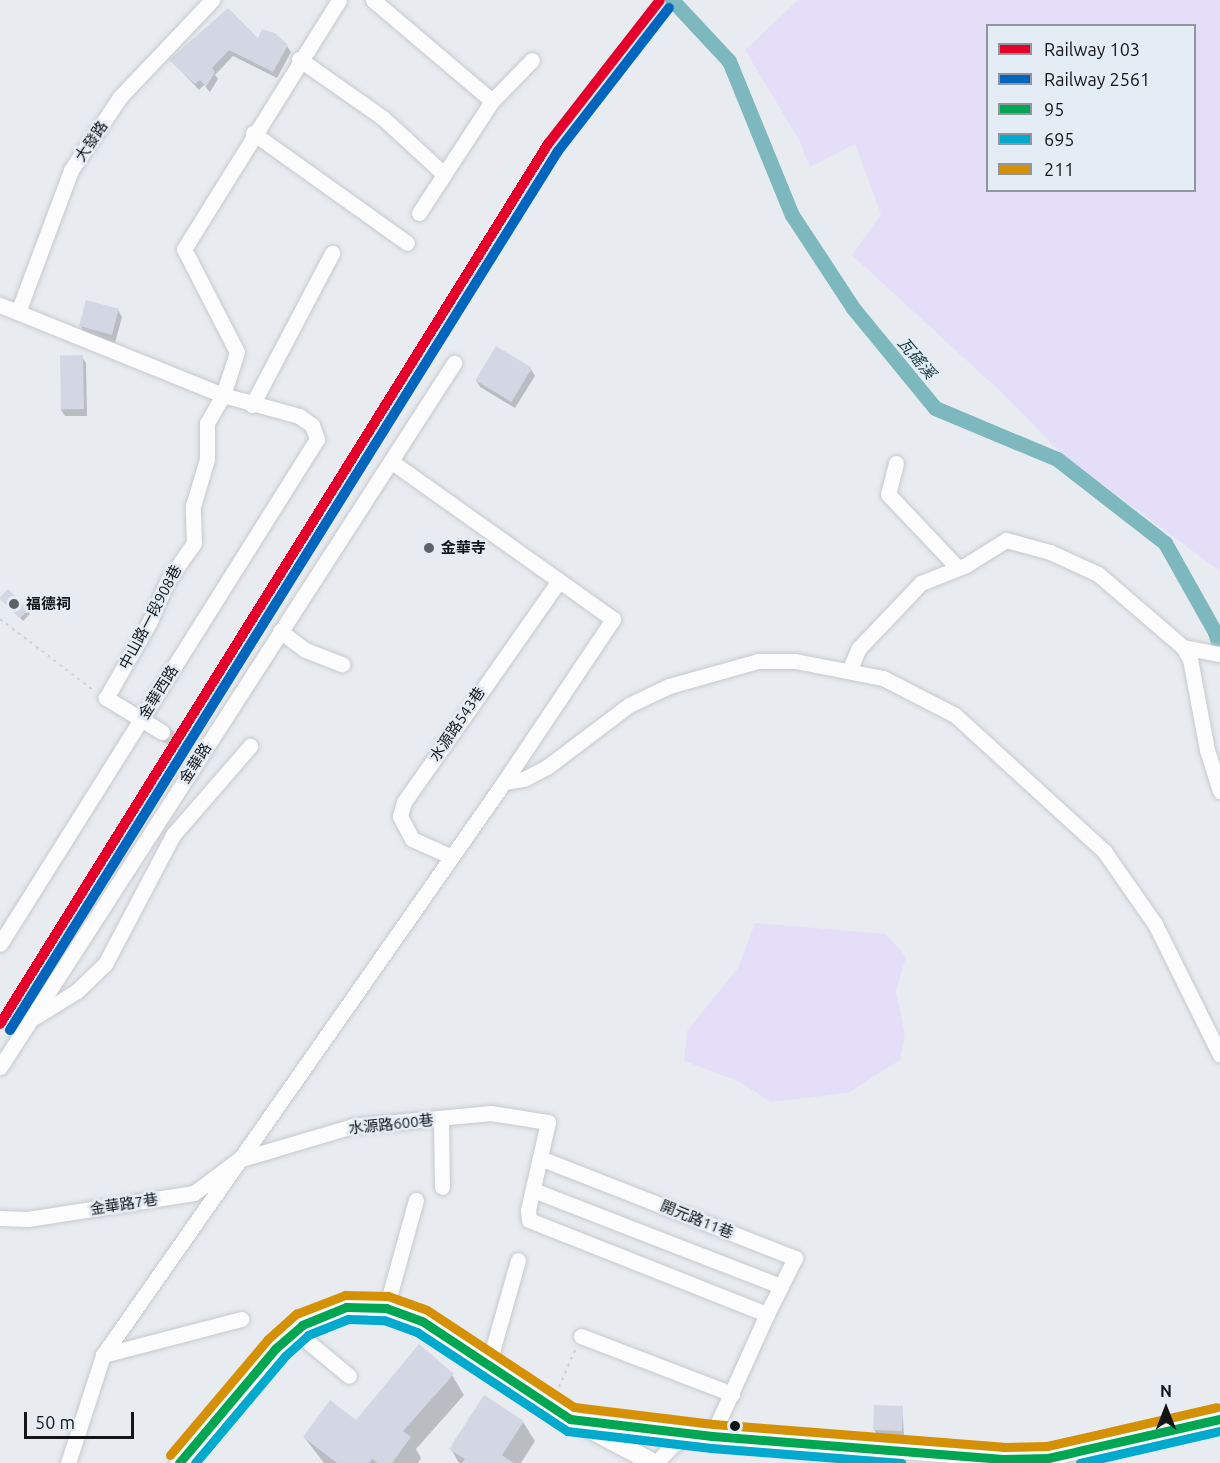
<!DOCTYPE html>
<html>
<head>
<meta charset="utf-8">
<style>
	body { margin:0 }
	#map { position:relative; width:1220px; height:1463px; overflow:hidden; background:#e8ecf1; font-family:Ubuntu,"Noto Sans TC",sans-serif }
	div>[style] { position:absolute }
	.green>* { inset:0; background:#e4def8 }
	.shadow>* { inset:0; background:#0003 }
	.canal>* { height:15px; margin:-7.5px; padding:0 7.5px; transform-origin:7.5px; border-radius:7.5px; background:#7cb8bd }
	.building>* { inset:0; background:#d3d7e4; transform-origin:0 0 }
	.minor-tunnel>* { height:15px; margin-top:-7.5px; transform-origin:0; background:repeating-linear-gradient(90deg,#c8ccd1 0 15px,transparent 0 23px) }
	.path>* { height:2px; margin-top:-1px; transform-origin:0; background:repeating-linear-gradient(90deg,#ced0d1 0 3px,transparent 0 7.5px) }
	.roads { filter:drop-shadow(0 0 2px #c6c9cd) drop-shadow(0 0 2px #c6c9cd) }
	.minor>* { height:15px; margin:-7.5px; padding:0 7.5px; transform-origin:7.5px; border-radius:7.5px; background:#fcfcfd }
	.major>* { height:18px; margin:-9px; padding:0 9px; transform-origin:9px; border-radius:9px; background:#fcfcfd }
	.bus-1>* { height:9px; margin:-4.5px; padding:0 4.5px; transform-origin:4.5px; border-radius:4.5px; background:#00a651 }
	.bus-2>* { height:9px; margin:-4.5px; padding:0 4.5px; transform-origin:4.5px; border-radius:4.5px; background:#00a9ce }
	.bus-3>* { height:9px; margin:-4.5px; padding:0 4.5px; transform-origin:4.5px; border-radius:4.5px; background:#d59004 }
	.rail-1>* { height:10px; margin:-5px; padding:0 5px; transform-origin:5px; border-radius:5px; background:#e4002b }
	.rail-2>* { height:10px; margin:-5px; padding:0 5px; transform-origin:5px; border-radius:5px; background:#0065bd }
	.dots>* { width:16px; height:16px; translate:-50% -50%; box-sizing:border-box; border:3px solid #e4ecf5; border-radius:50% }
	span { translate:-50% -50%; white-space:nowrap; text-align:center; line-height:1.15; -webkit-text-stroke:5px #e4ecf5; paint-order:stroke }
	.street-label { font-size:15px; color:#131619 }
	.poi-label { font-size:15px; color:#131619; font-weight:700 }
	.left { translate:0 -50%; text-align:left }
	.water-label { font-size:16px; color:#10383b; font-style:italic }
	.legend { position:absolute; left:986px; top:24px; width:210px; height:168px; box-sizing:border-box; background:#e4ecf5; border:2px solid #90969d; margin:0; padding:8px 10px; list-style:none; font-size:18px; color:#131619 }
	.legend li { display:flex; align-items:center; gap:12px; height:30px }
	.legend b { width:30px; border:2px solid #90969d }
	.north { position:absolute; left:1136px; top:1379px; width:60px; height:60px; -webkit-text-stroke:4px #e4ecf5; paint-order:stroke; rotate:0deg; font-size:16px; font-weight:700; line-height:24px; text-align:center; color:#131619 }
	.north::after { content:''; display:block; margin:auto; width:21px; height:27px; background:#131619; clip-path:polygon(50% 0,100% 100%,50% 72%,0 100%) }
	.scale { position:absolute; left:24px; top:1412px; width:110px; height:27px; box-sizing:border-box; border:3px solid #131619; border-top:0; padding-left:8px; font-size:18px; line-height:21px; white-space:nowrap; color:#131619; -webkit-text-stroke:4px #e4ecf5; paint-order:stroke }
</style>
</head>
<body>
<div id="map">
	<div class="green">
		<div style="clip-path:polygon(evenodd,798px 0,1220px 0,1220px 571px,1065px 457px,1001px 392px,852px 255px,881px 214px,855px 144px,810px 167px,799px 140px,745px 50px,798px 0,988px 26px,1194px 26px,1194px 190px,988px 190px,988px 26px)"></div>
		<div style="clip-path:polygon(755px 923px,886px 934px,906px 957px,896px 991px,905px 1035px,900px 1060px,848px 1093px,771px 1102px,738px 1081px,684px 1061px,687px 1031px,738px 968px)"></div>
	</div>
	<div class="shadow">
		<div style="clip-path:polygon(258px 40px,287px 46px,291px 52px,277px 78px,233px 56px,215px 75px,218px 79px,210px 92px,204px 85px,199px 90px,171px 60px)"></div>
		<div style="clip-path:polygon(118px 310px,122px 317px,115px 343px,84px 333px,81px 326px)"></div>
		<div style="clip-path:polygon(496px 348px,531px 369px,535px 376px,515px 408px,480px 387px,476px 380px)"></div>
		<div style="clip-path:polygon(61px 357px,82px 357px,86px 363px,87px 416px,65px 416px,61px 410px)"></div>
		<div style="clip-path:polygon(2px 599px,27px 610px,30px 614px,23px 621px)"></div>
		<div style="clip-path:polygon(452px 1375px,464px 1395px,416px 1449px,421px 1458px,418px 1463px,324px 1463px,304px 1437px,356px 1422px)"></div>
		<div style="clip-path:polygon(902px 1407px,904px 1435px,877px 1434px,874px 1430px)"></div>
		<div style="clip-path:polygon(523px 1422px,535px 1441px,521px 1463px,459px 1463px,451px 1449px)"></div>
	</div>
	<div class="canal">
		<div style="left:672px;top:0;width:83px;rotate:46.9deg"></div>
		<div style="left:729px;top:61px;width:166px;rotate:67.8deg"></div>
		<div style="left:792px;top:215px;width:111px;rotate:56.7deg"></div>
		<div style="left:853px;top:308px;width:129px;rotate:50.6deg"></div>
		<div style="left:935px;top:408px;width:132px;rotate:22.7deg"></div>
		<div style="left:1057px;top:459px;width:137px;rotate:37.9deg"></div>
		<div style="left:1165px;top:543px;width:102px;rotate:60.7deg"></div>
		<div style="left:1215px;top:632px;width:19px;rotate:74deg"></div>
	</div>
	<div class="building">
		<div style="clip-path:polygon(228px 8px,258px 38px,262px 29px,275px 33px,288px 45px,273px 72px,229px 50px,212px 68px,215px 72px,206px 87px,200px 80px,195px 84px,169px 60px)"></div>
		<div style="left:86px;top:300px;width:34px;height:27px;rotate:15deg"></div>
		<div style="left:496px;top:346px;width:42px;height:40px;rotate:31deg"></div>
		<div style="left:83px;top:355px;width:54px;height:23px;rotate:89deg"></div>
		<div style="left:8px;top:589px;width:29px;height:13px;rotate:44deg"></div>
		<div style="clip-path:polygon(419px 1344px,454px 1374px,403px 1431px,411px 1437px,392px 1463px,378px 1463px,372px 1459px,369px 1463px,337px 1463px,303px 1437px,330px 1400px,356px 1420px)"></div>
		<div style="clip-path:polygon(484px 1395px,524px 1421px,502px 1455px,514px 1463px,462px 1463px,465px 1459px,449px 1449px)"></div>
		<div style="left:874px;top:1405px;width:29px;height:25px;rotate:2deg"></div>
	</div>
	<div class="minor-tunnel">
		<div style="left:162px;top:732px;width:32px;rotate:32deg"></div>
	</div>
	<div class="path">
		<div style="left:0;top:619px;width:117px;rotate:37.4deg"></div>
		<div style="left:556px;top:1394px;width:48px;rotate:-66.6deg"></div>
	</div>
	<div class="roads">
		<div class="minor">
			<div style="left:373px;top:0;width:156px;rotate:40.3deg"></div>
			<div style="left:299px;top:59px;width:103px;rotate:35.1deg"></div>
			<div style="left:383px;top:118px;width:83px;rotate:42.6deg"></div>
			<div style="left:253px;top:133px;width:189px;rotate:35.5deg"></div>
			<div style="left:419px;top:213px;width:134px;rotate:-56.9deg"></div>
			<div style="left:492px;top:101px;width:57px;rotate:-45.7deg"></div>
			<div style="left:0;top:305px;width:240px;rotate:22deg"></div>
			<div style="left:223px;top:395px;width:79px;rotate:15.4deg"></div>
			<div style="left:299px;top:416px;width:16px;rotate:35deg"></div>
			<div style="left:312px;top:425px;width:15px;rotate:70deg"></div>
			<div style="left:317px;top:439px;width:596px;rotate:122.12deg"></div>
			<div style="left:18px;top:312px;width:152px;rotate:-69.5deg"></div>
			<div style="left:71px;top:170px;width:88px;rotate:-56.1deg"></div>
			<div style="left:120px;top:97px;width:134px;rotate:-46.5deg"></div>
			<div style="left:252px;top:405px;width:172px;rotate:-62.2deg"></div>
			<div style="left:896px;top:463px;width:32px;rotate:104deg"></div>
			<div style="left:888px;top:494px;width:102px;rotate:46.6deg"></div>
			<div style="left:280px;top:631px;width:31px;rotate:37deg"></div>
			<div style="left:305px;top:650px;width:40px;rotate:21deg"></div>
			<div style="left:1183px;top:647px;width:38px;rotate:11deg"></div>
			<div style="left:849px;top:671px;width:25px;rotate:-67deg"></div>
			<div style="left:859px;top:648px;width:90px;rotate:-46.4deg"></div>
			<div style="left:921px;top:583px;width:48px;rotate:-21.8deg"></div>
			<div style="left:966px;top:565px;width:47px;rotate:-32deg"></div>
			<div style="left:1006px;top:540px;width:46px;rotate:15.3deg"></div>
			<div style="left:1050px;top:552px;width:53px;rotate:24.6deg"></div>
			<div style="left:1098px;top:574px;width:112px;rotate:40.7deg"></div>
			<div style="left:1183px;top:647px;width:14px;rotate:60deg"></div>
			<div style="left:1190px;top:659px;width:93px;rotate:79.4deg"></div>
			<div style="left:1207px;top:750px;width:43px;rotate:72.4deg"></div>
			<div style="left:162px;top:732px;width:66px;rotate:-148.7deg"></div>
			<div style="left:106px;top:698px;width:86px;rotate:-60.2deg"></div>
			<div style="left:149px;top:623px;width:47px;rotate:-66.2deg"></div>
			<div style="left:168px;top:580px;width:45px;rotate:-54.9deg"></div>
			<div style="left:194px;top:543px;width:37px;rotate:-92deg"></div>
			<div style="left:193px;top:506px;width:49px;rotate:-73.4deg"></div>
			<div style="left:207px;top:459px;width:36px;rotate:-90deg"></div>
			<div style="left:207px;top:423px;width:32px;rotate:-60deg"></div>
			<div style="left:223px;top:395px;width:45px;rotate:-72deg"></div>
			<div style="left:237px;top:352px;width:116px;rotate:-117.2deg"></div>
			<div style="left:184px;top:249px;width:293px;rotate:-58.1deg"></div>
			<div style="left:504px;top:782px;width:20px;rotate:-9deg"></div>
			<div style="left:524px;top:779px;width:26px;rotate:-28deg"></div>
			<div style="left:547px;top:767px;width:103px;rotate:-37.1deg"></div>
			<div style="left:629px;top:705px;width:44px;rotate:-25.4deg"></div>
			<div style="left:669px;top:686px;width:92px;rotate:-15.7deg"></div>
			<div style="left:758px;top:661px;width:37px"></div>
			<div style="left:795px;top:661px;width:90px;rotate:10.9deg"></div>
			<div style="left:883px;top:678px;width:81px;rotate:27.2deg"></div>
			<div style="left:955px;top:715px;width:202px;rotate:42.4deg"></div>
			<div style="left:1104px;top:851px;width:89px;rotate:55.1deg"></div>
			<div style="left:1155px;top:924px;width:146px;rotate:63.6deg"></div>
			<div style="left:450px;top:856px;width:42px;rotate:-155.9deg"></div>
			<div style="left:412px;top:839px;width:26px;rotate:-118deg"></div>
			<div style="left:400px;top:816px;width:15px;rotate:-74deg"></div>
			<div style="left:404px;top:802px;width:270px;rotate:-55deg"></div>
			<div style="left:35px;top:1017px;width:49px;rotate:-31.8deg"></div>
			<div style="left:77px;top:991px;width:39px;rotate:-44deg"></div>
			<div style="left:105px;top:964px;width:146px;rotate:-62.2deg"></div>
			<div style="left:173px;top:835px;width:118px;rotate:-49.1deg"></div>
			<div style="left:0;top:1067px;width:838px;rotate:-57.18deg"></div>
			<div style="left:441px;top:1119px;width:68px;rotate:89.2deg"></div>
			<div style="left:540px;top:1158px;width:274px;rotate:21.4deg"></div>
			<div style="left:795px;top:1258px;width:63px;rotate:116.6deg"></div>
			<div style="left:533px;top:1190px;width:266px;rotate:21.2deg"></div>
			<div style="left:0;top:1218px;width:28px;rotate:2deg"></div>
			<div style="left:28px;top:1219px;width:168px;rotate:-8.9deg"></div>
			<div style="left:194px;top:1193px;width:55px;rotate:-36.9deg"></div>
			<div style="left:238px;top:1160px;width:120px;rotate:-16.5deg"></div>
			<div style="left:353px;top:1126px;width:139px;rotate:-5.4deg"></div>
			<div style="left:491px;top:1113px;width:58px;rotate:9deg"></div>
			<div style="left:548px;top:1122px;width:90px;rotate:102.8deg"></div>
			<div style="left:528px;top:1210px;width:10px;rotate:84deg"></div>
			<div style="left:529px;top:1220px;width:256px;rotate:21.6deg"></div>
			<div style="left:767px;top:1314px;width:134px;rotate:114.3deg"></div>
			<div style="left:386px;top:1308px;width:112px;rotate:-74.5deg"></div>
			<div style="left:295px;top:1331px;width:70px;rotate:39.8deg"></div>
			<div style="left:581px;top:1336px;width:162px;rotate:21deg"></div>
			<div style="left:103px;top:1355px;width:143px;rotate:-14.6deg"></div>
			<div style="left:488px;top:1366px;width:110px;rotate:-74.2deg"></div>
			<div style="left:575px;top:1420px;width:138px;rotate:6.7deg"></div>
			<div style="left:712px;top:1436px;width:292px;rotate:4.5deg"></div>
			<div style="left:1003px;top:1459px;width:45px;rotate:-1.3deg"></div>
			<div style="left:1048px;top:1458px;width:176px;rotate:-12.8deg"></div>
			<div style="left:68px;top:1463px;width:114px;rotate:-72deg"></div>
			<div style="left:103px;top:1355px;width:699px;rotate:-55.01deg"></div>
			<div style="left:504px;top:782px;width:196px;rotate:-56.2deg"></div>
			<div style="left:613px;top:619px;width:272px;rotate:-144.6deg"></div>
			<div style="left:656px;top:1463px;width:25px;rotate:-47deg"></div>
			<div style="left:673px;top:1445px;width:24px;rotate:-28deg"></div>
		</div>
		<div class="major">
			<div style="left:179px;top:1463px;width:150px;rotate:-49.9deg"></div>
			<div style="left:276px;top:1348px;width:35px;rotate:-41deg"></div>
			<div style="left:302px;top:1325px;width:48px;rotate:-22.2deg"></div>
			<div style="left:346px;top:1307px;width:21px;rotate:-3deg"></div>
			<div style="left:367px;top:1306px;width:57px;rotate:15.3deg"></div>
			<div style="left:422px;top:1321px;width:155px;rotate:34.2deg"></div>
			<div style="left:550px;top:1408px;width:118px;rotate:27.9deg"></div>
		</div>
	</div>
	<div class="bus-1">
		<div style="left:179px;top:1463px;width:150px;rotate:-49.9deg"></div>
		<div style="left:276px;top:1348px;width:35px;rotate:-41deg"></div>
		<div style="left:302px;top:1325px;width:48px;rotate:-22.2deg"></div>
		<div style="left:346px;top:1307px;width:40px;rotate:1.4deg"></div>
		<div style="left:386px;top:1308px;width:38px;rotate:20deg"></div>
		<div style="left:422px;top:1321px;width:178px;rotate:33.5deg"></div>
		<div style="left:570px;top:1419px;width:143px;rotate:6.8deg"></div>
		<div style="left:712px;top:1436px;width:292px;rotate:4.5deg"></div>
		<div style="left:1003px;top:1459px;width:45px;rotate:-1.3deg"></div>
		<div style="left:1048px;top:1458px;width:176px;rotate:-12.8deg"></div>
	</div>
	<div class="bus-2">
		<div style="left:195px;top:1463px;width:140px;rotate:-49.9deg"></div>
		<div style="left:285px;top:1356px;width:31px;rotate:-42deg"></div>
		<div style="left:308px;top:1335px;width:43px;rotate:-21.8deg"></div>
		<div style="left:348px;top:1319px;width:36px;rotate:2deg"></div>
		<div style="left:384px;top:1320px;width:35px;rotate:20deg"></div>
		<div style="left:417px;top:1332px;width:180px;rotate:33.4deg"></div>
		<div style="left:567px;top:1431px;width:145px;rotate:6.7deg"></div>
		<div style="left:711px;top:1448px;width:191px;rotate:4.5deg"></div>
		<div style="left:1080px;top:1463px;width:144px;rotate:-12.9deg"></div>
	</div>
	<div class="bus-3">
		<div style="left:170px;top:1455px;width:152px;rotate:-49.8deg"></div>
		<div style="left:268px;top:1339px;width:38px;rotate:-42deg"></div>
		<div style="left:296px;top:1314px;width:53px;rotate:-21.2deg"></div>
		<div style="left:345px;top:1295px;width:43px;rotate:1.3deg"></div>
		<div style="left:388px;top:1296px;width:41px;rotate:19.7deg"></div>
		<div style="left:427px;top:1310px;width:176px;rotate:33.4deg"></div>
		<div style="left:574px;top:1407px;width:140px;rotate:7deg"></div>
		<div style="left:713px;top:1424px;width:291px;rotate:4.5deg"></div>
		<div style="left:1003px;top:1447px;width:44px;rotate:-1.3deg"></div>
		<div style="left:1047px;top:1446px;width:174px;rotate:-12.9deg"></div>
	</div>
	<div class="rail-1">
		<div style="left:0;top:1024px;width:1037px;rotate:-58.09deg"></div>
		<div style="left:548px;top:144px;width:182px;rotate:-52.1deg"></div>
	</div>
	<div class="rail-2">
		<div style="left:10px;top:1030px;width:1036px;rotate:-58.06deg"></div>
		<div style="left:558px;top:151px;width:181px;rotate:-52.2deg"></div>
	</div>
	<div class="dots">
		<div style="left:429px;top:548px;background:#5e6165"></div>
		<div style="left:14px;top:604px;background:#5e6165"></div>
		<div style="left:735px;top:1426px;background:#131619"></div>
	</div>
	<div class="street-label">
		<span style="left:91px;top:141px;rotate:-56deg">大發路</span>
		<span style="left:150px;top:617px;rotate:-62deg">中山路一段908巷</span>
		<span style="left:158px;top:692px;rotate:-58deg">金華西路</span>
		<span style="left:457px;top:724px;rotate:-56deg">水源路543巷</span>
		<span style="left:195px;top:763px;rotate:-57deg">金華路</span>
		<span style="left:391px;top:1124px;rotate:-6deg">水源路600巷</span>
		<span style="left:124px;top:1204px;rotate:-9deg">金華路7巷</span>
		<span style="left:697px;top:1219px;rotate:22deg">開元路11巷</span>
	</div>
	<div class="poi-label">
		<span class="left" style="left:441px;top:548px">金華寺</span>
		<span class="left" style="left:26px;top:604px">福德祠</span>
	</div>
	<div class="water-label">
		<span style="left:917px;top:358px;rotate:50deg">瓦磘溪</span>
	</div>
	<ul class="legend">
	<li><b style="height:8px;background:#e4002b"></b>Railway 103</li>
	<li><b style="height:8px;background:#0065bd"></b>Railway 2561</li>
	<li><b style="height:8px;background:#00a651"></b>95</li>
	<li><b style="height:8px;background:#00a9ce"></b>695</li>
	<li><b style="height:8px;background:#d59004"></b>211</li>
	</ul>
	<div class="north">N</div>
	<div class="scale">50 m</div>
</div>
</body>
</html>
